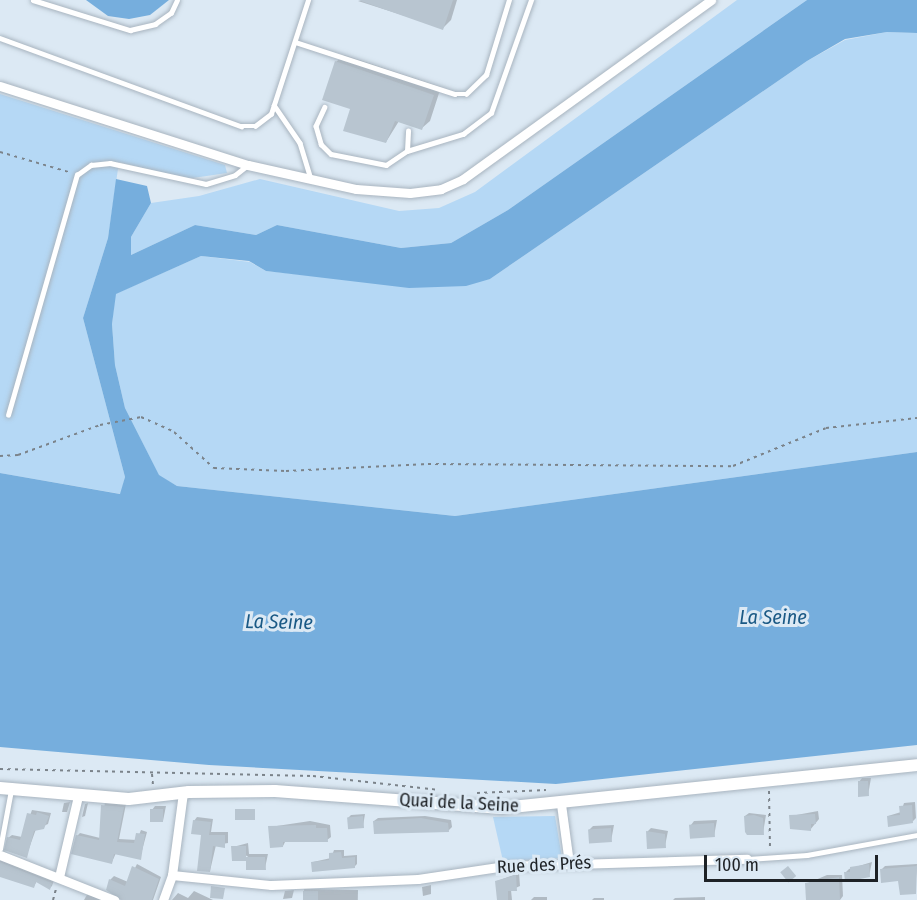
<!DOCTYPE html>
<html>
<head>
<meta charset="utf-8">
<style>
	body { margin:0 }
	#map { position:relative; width:917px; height:900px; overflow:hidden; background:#dce9f4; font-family:"Fira Sans Condensed",sans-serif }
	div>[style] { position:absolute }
	.green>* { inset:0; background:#b5d8f5 }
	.water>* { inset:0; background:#76aedd }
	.shadow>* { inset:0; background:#0003; transform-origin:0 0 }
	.building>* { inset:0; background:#b8c5d0; transform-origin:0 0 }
	.path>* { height:2px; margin-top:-1px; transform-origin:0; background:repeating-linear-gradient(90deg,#7b838a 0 3px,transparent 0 7.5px) }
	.roads { filter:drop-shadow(0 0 2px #a8b4bf) drop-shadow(0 0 2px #a8b4bf) }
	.service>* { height:4.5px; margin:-2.25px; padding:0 2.25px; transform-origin:2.25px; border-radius:2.25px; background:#fff }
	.minor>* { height:9px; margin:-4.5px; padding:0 4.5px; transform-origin:4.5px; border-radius:4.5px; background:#fff }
	.tertiary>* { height:12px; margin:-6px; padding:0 6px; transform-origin:6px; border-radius:6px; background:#fff }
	span { translate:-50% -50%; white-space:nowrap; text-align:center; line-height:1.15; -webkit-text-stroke:6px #dce9f4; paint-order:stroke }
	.street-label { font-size:18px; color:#1e2226 }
	.water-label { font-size:20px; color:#1a5985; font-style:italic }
	.scale { position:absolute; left:704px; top:855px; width:174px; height:27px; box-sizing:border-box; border:3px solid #1e2226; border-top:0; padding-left:8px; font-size:18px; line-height:21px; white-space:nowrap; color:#1e2226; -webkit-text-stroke:4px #dce9f4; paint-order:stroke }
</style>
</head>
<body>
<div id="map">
	<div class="green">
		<div style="clip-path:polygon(737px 0,807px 0,508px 210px,451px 243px,401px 248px,277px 225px,256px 235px,195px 225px,131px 255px,131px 237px,151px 203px,199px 196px,260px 179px,399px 211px,439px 208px,475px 192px)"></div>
		<div style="clip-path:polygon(887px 32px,917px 33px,917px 452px,455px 516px,177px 486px,159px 476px,125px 408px,115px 365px,112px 324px,115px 294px,201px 256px,250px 262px,266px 271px,325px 277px,490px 279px,807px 61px,845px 40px)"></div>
		<div style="clip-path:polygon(0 94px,225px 165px,227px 173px,186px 179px,119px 162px,108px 238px,83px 318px,125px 477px,121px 494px,0 473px)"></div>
		<div style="clip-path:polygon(555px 816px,562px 858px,503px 861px,493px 817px)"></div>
	</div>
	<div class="water">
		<div style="clip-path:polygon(86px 0,169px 0,150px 15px,129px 19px,108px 16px)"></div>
		<div style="clip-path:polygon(807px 0,917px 0,917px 33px,887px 32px,845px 39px,807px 61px,490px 279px,466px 286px,409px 288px,266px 271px,249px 261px,201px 256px,116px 294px,112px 324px,115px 365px,125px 408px,159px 475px,177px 486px,455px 516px,917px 452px,917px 745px,556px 784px,209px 765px,0 747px,0 473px,120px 494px,125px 477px,83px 318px,108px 238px,116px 179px,147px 186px,151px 203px,131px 237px,131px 255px,195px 225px,256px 235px,277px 225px,401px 248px,451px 243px,508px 210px)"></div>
	</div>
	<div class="shadow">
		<div style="clip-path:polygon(457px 0,451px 20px,443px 28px,358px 1px)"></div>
		<div style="clip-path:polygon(344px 55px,441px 87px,430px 121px,422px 128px,399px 121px,386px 142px,351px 108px,336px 62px)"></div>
		<div style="clip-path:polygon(862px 778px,871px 778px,868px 795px,859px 782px)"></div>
		<div style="clip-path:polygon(70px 802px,67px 812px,62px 812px,64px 803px)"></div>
		<div style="clip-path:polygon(105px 802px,126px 804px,119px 839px,137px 840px,141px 830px,147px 832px,140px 858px,116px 853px,112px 862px,77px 836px,80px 833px,100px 838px)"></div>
		<div style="clip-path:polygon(915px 802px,916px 818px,913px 821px,888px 816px,901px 812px,904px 803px)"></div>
		<div style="clip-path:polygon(88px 803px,85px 816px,82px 817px,85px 804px)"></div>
		<div style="clip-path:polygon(155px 806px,166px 806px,163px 821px,152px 810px)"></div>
		<div style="clip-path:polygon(32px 810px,51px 813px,48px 824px,36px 829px,26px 857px,8px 838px,12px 835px,22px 837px)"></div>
		<div style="clip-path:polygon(818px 811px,819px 819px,810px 830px,791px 816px)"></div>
		<div style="clip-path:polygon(749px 813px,766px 815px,763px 833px,745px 816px)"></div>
		<div style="clip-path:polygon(365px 814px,363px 826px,348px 818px,351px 815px)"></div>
		<div style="clip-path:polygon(425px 816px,451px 820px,452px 827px,448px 831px,374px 821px,378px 818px)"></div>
		<div style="clip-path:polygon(197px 817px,213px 819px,211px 832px,228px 832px,228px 843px,216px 845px,210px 871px,203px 834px,194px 821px)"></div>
		<div style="clip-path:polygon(717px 820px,714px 836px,691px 825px,694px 821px)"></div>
		<div style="clip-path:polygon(310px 821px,330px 825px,331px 837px,327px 840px,286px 840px,283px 846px,270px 827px)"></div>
		<div style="clip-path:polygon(614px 825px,611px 841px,589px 830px,593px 826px)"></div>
		<div style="clip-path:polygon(651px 828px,668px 831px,665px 846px,647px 832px)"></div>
		<div style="clip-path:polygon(248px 843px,249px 854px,268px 854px,265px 868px,233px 847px)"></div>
		<div style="clip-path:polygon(334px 850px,344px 850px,344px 856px,357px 855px,357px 864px,354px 867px,313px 862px,331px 858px)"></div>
		<div style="clip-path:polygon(0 858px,54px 880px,52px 886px,50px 888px,37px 881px,34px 886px,0 873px)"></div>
		<div style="clip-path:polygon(872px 862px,869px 876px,845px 873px,849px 869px)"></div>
		<div style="clip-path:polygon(137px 864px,161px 877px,153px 900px,143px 900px,110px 880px,114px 876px,128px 882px)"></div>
		<div style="clip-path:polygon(917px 864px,915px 892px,882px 869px,885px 866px)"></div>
		<div style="clip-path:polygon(519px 873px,520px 886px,511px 890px,512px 900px,499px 900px,497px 881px)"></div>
		<div style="clip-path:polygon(827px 875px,842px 875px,843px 896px,840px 900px,807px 900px,806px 884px)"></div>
		<div style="clip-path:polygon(431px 885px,431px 894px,423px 896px,422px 887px)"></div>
		<div style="left:304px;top:889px;width:54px;height:11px;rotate:1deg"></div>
		<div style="clip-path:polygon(294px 890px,292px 898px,283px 899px,285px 891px)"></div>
		<div style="clip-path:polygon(194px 891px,213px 900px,172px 900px,178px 893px,188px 898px)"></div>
		<div style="clip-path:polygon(88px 893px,106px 900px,84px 900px)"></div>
		<div style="clip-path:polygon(534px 897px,547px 897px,547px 900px,531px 900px)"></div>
		<div style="clip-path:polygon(705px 897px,705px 900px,673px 900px,675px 898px)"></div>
		<div style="clip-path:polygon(594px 898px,604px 898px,604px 900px,592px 900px)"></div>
	</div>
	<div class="building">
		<div style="clip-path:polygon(358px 0,453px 0,443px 30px)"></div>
		<div style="clip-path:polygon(335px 61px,434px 95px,422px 130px,395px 121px,386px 143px,343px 131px,350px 109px,322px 100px)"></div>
		<div style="clip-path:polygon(858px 781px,868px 781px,869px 796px,858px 797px)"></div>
		<div style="clip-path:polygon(101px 805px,124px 807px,117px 842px,134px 843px,136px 833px,145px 834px,141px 860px,114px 854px,112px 864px,71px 854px,76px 835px,99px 840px)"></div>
		<div style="clip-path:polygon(912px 805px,913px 823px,888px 827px,887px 816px,900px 815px,899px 806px)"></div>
		<div style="left:150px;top:809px;width:13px;height:13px"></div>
		<div style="left:255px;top:809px;width:11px;height:20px;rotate:90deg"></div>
		<div style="clip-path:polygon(37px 812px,49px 816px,44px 829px,34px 831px,27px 858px,4px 850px,7px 837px,20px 840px,27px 813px,36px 815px)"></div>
		<div style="clip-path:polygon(815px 814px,816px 824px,811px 824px,811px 831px,790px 829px,789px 815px)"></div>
		<div style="clip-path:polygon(754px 815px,763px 818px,764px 835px,747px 835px,745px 832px,744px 816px)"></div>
		<div style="left:363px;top:816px;width:12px;height:16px;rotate:85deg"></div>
		<div style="clip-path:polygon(421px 818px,448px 823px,449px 832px,374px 834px,373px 821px)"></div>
		<div style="clip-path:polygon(193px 820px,211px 822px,209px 835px,225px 835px,225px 848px,213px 846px,210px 872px,197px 871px,201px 835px,191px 834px)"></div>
		<div style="left:714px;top:823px;width:14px;height:25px;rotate:86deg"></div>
		<div style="clip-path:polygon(316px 825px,316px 828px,327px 828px,328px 842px,283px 842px,283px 847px,270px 848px,268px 826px)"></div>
		<div style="left:611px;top:828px;width:14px;height:23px;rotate:86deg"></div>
		<div style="clip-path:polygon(646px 831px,665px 834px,666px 848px,647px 849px)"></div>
		<div style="clip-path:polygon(231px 846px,246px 846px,246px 857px,265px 857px,266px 870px,246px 870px,246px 861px,232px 861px)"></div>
		<div style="clip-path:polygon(341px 852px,342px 858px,355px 857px,355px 868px,312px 872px,311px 862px,329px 860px,329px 853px)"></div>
		<div style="clip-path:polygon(0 862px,52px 883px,50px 890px,36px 882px,34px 888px,0 877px)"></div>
		<div style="clip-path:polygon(869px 864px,870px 877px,845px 882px,844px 872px,850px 872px,850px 867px)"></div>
		<div style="clip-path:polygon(132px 866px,159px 879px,152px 900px,121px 900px,106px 890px,109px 879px,125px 886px)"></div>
		<div style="left:788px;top:866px;width:13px;height:10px;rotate:51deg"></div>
		<div style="clip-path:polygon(917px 866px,916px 894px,900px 895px,898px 881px,881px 883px,880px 869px)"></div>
		<div style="clip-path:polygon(516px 875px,517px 891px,508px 891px,508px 900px,497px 900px,495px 881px)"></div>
		<div style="clip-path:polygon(839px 877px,840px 900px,806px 900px,805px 883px)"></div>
		<div style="clip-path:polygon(211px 886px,225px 888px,223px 899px,210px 898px)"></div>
		<div style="left:303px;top:891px;width:15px;height:9px"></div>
	</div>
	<div class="path">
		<div style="left:0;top:152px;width:72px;rotate:16.2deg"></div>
		<div style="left:0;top:456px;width:18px;rotate:-3deg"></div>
		<div style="left:18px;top:455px;width:87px;rotate:-20.1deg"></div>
		<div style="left:100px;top:425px;width:42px;rotate:-11deg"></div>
		<div style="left:141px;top:417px;width:36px;rotate:24deg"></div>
		<div style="left:174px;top:432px;width:54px;rotate:42deg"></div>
		<div style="left:214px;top:468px;width:72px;rotate:2.4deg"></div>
		<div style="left:286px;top:471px;width:142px;rotate:-2.8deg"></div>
		<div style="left:428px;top:464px;width:305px;rotate:0.4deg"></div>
		<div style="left:733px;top:466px;width:100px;rotate:-22.2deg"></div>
		<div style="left:826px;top:428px;width:92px;rotate:-6.3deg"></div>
		<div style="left:0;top:769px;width:313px;rotate:1.3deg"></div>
		<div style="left:313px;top:776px;width:127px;rotate:6.3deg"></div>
		<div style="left:152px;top:774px;width:11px;rotate:85deg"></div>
		<div style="left:769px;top:791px;width:60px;rotate:89deg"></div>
		<div style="left:477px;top:793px;width:69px;rotate:-2.5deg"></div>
		<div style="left:53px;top:900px;width:11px;rotate:-75deg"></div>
	</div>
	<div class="roads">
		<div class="service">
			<div style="left:33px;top:0;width:102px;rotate:17.2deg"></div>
			<div style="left:130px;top:30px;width:26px;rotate:-13deg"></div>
			<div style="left:155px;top:24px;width:19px;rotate:-35deg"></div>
			<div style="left:171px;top:13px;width:14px;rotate:-65deg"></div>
			<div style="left:0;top:38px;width:257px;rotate:20.1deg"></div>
			<div style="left:241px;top:126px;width:14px"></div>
			<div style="left:255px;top:126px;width:20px;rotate:-37deg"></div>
			<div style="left:271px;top:114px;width:120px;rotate:-72deg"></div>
			<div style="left:295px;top:42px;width:168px;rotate:18deg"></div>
			<div style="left:455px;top:94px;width:11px"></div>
			<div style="left:466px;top:94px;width:28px;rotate:-44deg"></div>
			<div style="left:486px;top:75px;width:78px;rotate:-73deg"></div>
			<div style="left:274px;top:105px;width:46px;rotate:55.6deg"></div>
			<div style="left:300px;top:143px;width:38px;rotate:73deg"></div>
			<div style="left:325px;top:107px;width:21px;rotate:115deg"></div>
			<div style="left:316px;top:126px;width:19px;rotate:74deg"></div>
			<div style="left:321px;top:144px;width:14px;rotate:45deg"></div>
			<div style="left:331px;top:154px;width:56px;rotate:11.3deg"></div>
			<div style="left:386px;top:165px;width:25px;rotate:-34deg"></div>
			<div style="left:407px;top:151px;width:59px;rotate:-16.9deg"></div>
			<div style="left:463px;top:134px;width:35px;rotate:-37deg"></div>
			<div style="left:491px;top:113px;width:120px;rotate:-70.5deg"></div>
			<div style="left:407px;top:151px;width:20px;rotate:-87deg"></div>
			<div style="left:8px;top:415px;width:250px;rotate:-74deg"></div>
			<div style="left:77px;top:175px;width:17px;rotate:-36deg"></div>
			<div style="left:91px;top:165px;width:19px;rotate:-6deg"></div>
			<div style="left:110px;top:163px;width:98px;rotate:12.3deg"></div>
			<div style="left:206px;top:184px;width:30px;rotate:-17deg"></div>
			<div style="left:235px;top:175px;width:16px;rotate:-38deg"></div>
			<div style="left:0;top:849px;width:60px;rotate:-79.4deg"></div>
			<div style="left:748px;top:859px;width:59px;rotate:-3.9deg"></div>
			<div style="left:807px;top:855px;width:112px;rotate:-10.3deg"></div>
		</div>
		<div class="minor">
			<div style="left:0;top:86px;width:260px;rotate:17.7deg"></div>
			<div style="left:248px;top:165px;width:111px;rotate:12.5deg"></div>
			<div style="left:356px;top:189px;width:54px;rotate:4.2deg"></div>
			<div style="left:410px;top:193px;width:31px;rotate:-7deg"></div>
			<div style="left:441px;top:189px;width:24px;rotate:-24deg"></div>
			<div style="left:463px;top:179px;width:306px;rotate:-35.8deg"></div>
			<div style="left:561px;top:804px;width:60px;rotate:82.3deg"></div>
			<div style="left:0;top:855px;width:123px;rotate:21.5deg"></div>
			<div style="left:172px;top:875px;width:100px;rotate:5.8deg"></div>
			<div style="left:271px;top:885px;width:147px;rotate:-2.3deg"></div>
			<div style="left:418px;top:879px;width:88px;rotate:-8.5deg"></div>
			<div style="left:505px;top:866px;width:242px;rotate:-1.7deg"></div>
			<div style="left:59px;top:877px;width:83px;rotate:-76.8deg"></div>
			<div style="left:163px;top:900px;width:27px;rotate:-70deg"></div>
			<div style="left:172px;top:875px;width:83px;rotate:-82.4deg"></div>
		</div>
		<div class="tertiary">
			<div style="left:0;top:788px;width:129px;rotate:4.9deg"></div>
			<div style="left:129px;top:799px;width:60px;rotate:-6.7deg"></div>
			<div style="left:189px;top:792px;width:86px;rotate:-0.7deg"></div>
			<div style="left:275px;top:791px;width:228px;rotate:4.3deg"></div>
			<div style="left:502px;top:808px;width:417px;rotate:-5.9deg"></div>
		</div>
	</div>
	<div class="street-label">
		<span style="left:459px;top:803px;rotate:3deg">Quai de la Seine</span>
		<span style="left:544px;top:865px;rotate:-3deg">Rue des Prés</span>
	</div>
	<div class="water-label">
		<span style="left:773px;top:617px">La Seine</span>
		<span style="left:279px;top:622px;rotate:1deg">La Seine</span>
	</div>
	<div class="scale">100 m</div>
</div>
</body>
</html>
